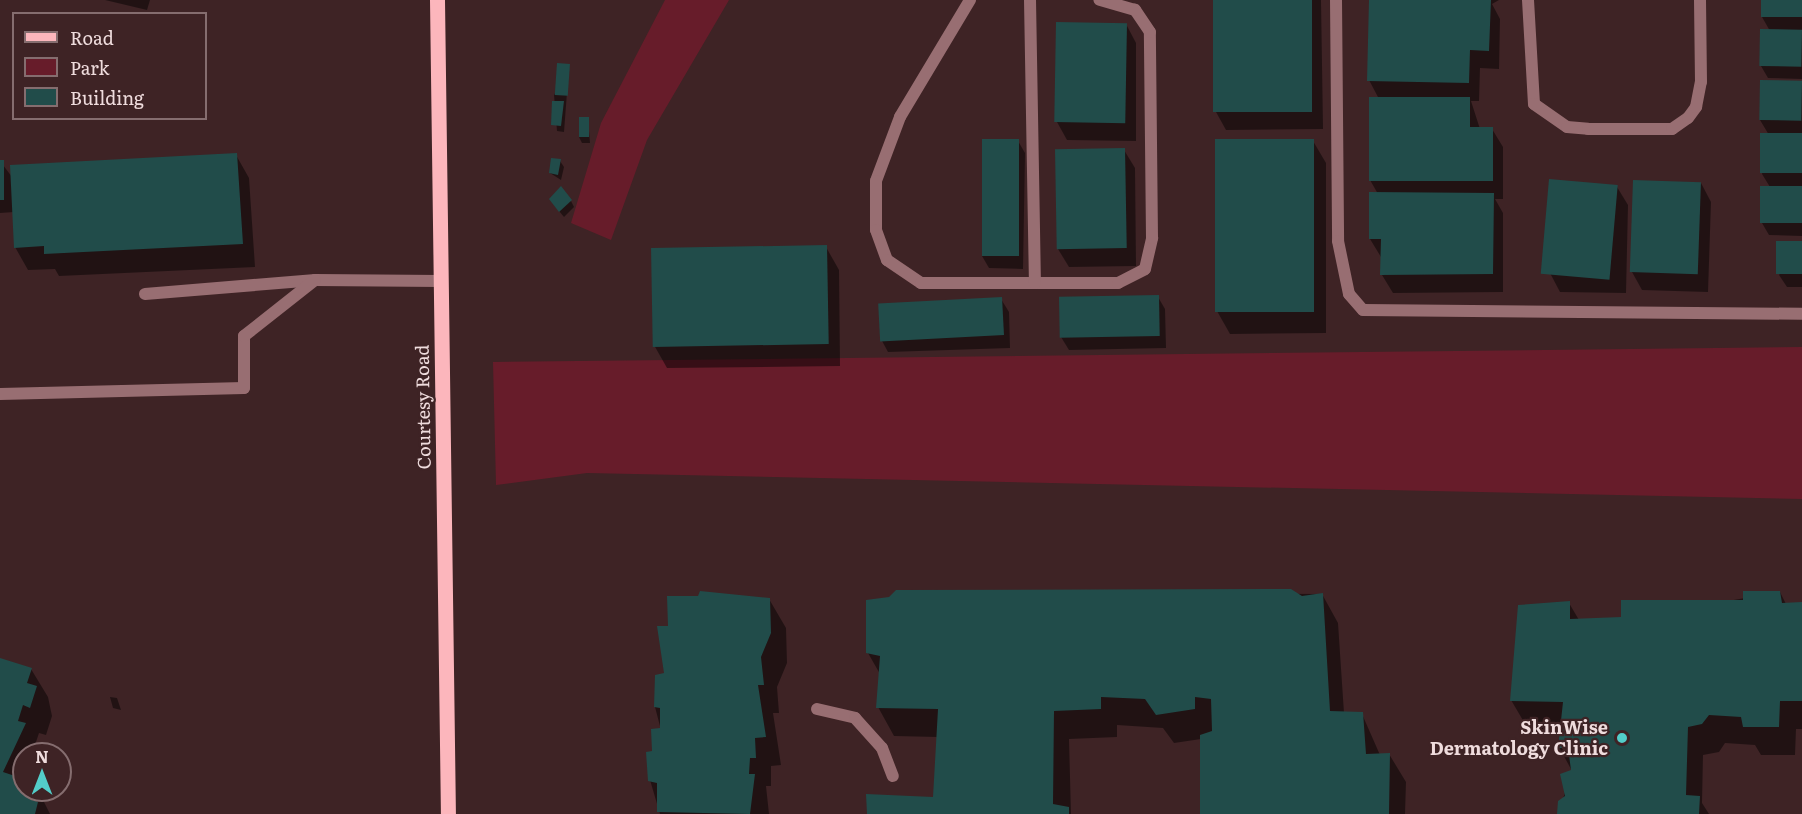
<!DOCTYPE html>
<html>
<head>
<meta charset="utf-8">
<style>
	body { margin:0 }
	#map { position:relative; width:1802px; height:814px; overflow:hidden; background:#3e2325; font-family:Literata,serif }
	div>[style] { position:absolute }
	.green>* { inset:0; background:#671c2a }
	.shadow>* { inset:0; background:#0007 }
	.building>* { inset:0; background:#214c4a; transform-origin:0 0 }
	.service>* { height:12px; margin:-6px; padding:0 6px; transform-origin:6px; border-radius:6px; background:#986e72 }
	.minor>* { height:12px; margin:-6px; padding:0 6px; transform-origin:6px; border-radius:6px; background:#986e72 }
	.primary>* { height:15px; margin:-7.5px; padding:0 7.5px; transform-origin:7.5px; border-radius:7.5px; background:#fcb6bc }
	.dots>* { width:16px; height:16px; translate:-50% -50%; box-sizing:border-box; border:3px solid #3e2325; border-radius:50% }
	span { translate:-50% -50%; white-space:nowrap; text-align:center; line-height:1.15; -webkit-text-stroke:4.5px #3e2325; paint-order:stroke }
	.street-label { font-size:18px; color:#efdcdd }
	.poi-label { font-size:18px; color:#efdcdd; font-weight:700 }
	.right { translate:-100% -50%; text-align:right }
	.legend { position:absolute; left:12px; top:12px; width:195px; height:108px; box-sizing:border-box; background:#3e2325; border:2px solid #856d6f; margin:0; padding:8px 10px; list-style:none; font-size:18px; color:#efdcdd }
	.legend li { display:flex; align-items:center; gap:12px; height:30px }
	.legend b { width:30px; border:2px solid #856d6f }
	.north { position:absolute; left:12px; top:742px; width:60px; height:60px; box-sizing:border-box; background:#3e2325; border:2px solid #856d6f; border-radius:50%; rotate:0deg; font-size:16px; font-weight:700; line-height:24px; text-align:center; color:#efdcdd }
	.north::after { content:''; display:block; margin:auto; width:21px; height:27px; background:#53cdc9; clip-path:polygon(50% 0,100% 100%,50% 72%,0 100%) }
</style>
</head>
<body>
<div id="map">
	<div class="green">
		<div style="clip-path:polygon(665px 0,729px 0,647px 140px,611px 240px,571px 223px,601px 123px)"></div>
		<div style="clip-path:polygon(1802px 347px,1802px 499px,587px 473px,496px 485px,493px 362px)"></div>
	</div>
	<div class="shadow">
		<div style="clip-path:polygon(105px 0,150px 0,147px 10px)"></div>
		<div style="clip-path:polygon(1215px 0,1321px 0,1323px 129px,1226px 130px,1216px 112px)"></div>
		<div style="clip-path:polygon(1371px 0,1499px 0,1492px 4px,1500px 19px,1499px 69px,1480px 68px,1479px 101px,1471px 101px,1480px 129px,1492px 129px,1503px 147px,1503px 199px,1495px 199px,1503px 213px,1503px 292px,1393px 293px,1382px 275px,1381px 257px,1370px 239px,1378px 194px,1370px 180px,1379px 99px,1369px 80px)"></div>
		<div style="clip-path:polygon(1762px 0,1802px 0,1802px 79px,1768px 78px,1761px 66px,1770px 31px,1762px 17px)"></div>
		<div style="clip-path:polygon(1126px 24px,1136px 43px,1136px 141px,1067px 140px,1057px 122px)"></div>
		<div style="clip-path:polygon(569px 66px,564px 132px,557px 131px,554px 95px)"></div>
		<div style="clip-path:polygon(1802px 83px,1802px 236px,1769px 235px,1762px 223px,1770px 187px,1762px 174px,1769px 135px,1760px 120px)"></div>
		<div style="clip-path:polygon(588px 119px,590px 143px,582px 143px,579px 137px)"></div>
		<div style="clip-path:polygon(1018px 141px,1025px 153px,1023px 269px,989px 268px,982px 256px)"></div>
		<div style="clip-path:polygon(1313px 141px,1326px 163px,1326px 333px,1230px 334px,1217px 311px)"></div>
		<div style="clip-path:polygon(1124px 150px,1135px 168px,1136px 266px,1069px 267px,1058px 249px)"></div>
		<div style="clip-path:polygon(236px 155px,249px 178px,255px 267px,59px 276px,55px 269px,28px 270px,15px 247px,14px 212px,0 213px,0 161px,12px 177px)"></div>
		<div style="clip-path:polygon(560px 161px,564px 167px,561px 180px,550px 173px)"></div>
		<div style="clip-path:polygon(1701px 183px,1711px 202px,1708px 292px,1642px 290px,1632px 272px)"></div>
		<div style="clip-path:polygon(1617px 187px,1628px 205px,1626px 293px,1560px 292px,1550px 273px)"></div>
		<div style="clip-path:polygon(571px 201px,574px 207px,564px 217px,554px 205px)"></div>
		<div style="clip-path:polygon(1802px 243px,1802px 287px,1787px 287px,1779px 275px)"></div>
		<div style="clip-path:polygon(826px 247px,839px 270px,840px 366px,667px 368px,654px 345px)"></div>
		<div style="clip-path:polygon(1158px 297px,1165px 309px,1166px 348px,1069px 350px,1061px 337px)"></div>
		<div style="clip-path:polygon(1001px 299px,1009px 312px,1010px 348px,888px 352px,881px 339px)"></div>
		<div style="clip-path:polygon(896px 592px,1322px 594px,1338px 623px,1344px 713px,1362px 714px,1380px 755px,1389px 754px,1406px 782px,1405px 814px,1202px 814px,1201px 739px,1174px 743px,1163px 728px,1117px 725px,1117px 737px,1069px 739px,1071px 814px,868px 814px,935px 799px,938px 737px,894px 736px,878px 707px,880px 674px,868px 653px)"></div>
		<div style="clip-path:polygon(1780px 592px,1786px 604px,1802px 604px,1802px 729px,1796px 729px,1795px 755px,1761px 755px,1755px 745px,1725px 743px,1719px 752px,1703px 755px,1702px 803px,1709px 814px,1558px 814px,1572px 771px,1559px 747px,1561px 729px,1528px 729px,1511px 700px,1569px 603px,1579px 620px,1623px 619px)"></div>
		<div style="clip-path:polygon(769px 599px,786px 628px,787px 663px,777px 687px,779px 713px,773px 713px,781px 765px,771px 766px,771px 786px,766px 786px,769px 814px,660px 814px,650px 780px,661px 730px,655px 707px,666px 675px,669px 628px)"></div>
		<div style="clip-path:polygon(0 659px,31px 669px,48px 697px,52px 716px,46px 735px,39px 733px,36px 742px,41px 754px,24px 754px,24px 790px,38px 790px,50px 814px,0 814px)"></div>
		<div style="clip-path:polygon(110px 697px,117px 698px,121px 710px,113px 708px)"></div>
	</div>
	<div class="building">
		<div style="left:1213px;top:0;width:99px;height:112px"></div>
		<div style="clip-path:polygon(1369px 0,1491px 0,1489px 51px,1470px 50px,1469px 83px,1367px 81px)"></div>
		<div style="left:1761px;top:0;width:41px;height:17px"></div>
		<div style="left:1056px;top:22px;width:71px;height:100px;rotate:1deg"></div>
		<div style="left:1760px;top:29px;width:42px;height:37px;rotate:1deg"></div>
		<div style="left:557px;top:63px;width:13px;height:32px;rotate:4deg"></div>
		<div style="left:1760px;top:80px;width:42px;height:40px;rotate:1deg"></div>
		<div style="clip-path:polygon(1369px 97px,1470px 97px,1470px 127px,1493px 127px,1493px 181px,1369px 181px)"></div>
		<div style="clip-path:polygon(552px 101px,564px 101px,561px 126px,551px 125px)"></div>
		<div style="left:579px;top:117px;width:10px;height:20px"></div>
		<div style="left:1802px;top:133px;width:40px;height:42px;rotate:90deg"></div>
		<div style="left:982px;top:139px;width:37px;height:117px"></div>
		<div style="left:1215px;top:139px;width:99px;height:173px"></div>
		<div style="left:1125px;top:148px;width:100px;height:70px;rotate:89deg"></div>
		<div style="clip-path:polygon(237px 153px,243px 244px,44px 254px,44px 246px,14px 248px,10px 165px)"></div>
		<div style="clip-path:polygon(551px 158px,561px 159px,558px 175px,549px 173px)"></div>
		<div style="left:0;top:160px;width:4px;height:40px"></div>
		<div style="left:1549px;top:179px;width:69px;height:95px;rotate:5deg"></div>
		<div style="left:1633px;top:180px;width:68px;height:92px;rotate:2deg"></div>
		<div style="clip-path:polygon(561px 186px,572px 200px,559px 212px,549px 199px)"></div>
		<div style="left:1760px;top:186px;width:42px;height:37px"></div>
		<div style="clip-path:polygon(1369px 192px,1494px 193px,1493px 274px,1380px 275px,1381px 239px,1369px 239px)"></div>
		<div style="left:1802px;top:241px;width:33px;height:26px;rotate:90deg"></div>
		<div style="left:827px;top:245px;width:99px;height:176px;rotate:89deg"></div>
		<div style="left:1159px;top:295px;width:41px;height:100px;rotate:89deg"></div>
		<div style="left:1002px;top:297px;width:38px;height:124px;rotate:87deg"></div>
		<div style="clip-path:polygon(1291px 589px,1302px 596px,1323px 593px,1330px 711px,1363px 712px,1366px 754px,1390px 753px,1389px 814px,1200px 814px,1200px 735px,1212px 731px,1211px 699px,1195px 697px,1195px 709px,1156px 715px,1145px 699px,1101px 697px,1101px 709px,1054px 711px,1053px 804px,1069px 807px,1069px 814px,867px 814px,866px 794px,933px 797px,938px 709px,876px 708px,880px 656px,866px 653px,866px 600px,889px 597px,896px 590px)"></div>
		<div style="clip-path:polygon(700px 591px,770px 598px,771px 633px,761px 657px,764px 685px,758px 685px,766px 737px,755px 738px,756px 758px,750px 758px,749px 774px,755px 774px,750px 814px,657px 812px,657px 783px,648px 781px,646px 752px,652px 751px,651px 729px,660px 728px,660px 708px,654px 707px,655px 675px,664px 673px,657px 626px,668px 626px,667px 596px,698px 596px)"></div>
		<div style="clip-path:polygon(1743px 591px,1780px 591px,1782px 603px,1802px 602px,1802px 701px,1780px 701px,1779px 727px,1743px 727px,1741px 717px,1709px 715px,1702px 724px,1688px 727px,1686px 795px,1700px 796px,1699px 814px,1557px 814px,1558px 801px,1565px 796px,1560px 774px,1571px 770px,1568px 748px,1558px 748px,1563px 702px,1510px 701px,1518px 605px,1570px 601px,1570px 619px,1621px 617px,1621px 600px,1743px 600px)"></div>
		<div style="clip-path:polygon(0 658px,32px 668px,27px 683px,37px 686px,30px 708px,23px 705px,18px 721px,26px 723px,3px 772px,24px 779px,24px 790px,32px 790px,29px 799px,38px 802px,35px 814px,0 814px)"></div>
	</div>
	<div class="service">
		<div style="left:970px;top:0;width:136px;rotate:120.9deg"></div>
		<div style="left:900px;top:117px;width:68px;rotate:110.6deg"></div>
		<div style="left:876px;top:181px;width:49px;rotate:90deg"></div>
		<div style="left:876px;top:230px;width:32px;rotate:70deg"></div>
		<div style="left:887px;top:260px;width:41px;rotate:34.1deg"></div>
		<div style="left:921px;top:283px;width:197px"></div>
		<div style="left:1118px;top:283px;width:30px;rotate:-27deg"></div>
		<div style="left:1145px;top:269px;width:32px;rotate:-77deg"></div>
		<div style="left:1152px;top:238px;width:206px;rotate:-90.6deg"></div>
		<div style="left:1150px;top:32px;width:27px;rotate:-124deg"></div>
		<div style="left:1135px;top:10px;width:37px;rotate:-164deg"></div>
		<div style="left:1030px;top:0;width:283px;rotate:89deg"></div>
		<div style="left:1528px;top:0;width:104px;rotate:86.7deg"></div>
		<div style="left:1534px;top:104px;width:40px;rotate:34.9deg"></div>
		<div style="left:1567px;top:127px;width:21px;rotate:5deg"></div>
		<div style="left:1588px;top:129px;width:84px"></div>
		<div style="left:1672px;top:129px;width:19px;rotate:-35deg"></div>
		<div style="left:1688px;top:118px;width:14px;rotate:-54deg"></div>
		<div style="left:1696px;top:107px;width:25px;rotate:-79deg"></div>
		<div style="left:1701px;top:82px;width:82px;rotate:-90.7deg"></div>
		<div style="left:145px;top:294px;width:171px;rotate:-4.7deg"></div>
		<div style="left:315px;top:280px;width:126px;rotate:0.5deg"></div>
		<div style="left:0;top:394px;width:244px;rotate:-1.4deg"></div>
		<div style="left:244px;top:388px;width:52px;rotate:-90deg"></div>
		<div style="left:244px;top:336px;width:90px;rotate:-38.3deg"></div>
		<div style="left:817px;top:709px;width:39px;rotate:13deg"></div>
		<div style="left:855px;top:718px;width:40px;rotate:48deg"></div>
		<div style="left:882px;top:748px;width:30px;rotate:69deg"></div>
	</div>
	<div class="minor">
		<div style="left:1336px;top:0;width:241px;rotate:89.5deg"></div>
		<div style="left:1338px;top:241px;width:54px;rotate:78.3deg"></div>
		<div style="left:1349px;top:294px;width:21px;rotate:49deg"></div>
		<div style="left:1363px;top:310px;width:439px;rotate:0.5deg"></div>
	</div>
	<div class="primary">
		<div style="left:437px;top:0;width:814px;rotate:89.23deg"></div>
	</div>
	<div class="dots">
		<div style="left:1622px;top:738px;background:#53cdc9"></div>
	</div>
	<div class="street-label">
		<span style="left:423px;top:407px;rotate:-91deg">Courtesy Road</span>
	</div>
	<div class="poi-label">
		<span class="right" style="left:1608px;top:738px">SkinWise<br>Dermatology Clinic</span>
	</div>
	<ul class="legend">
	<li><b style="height:8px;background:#fcb6bc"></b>Road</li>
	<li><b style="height:16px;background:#671c2a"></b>Park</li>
	<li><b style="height:16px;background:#214c4a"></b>Building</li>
	</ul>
	<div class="north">N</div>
</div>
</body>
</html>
